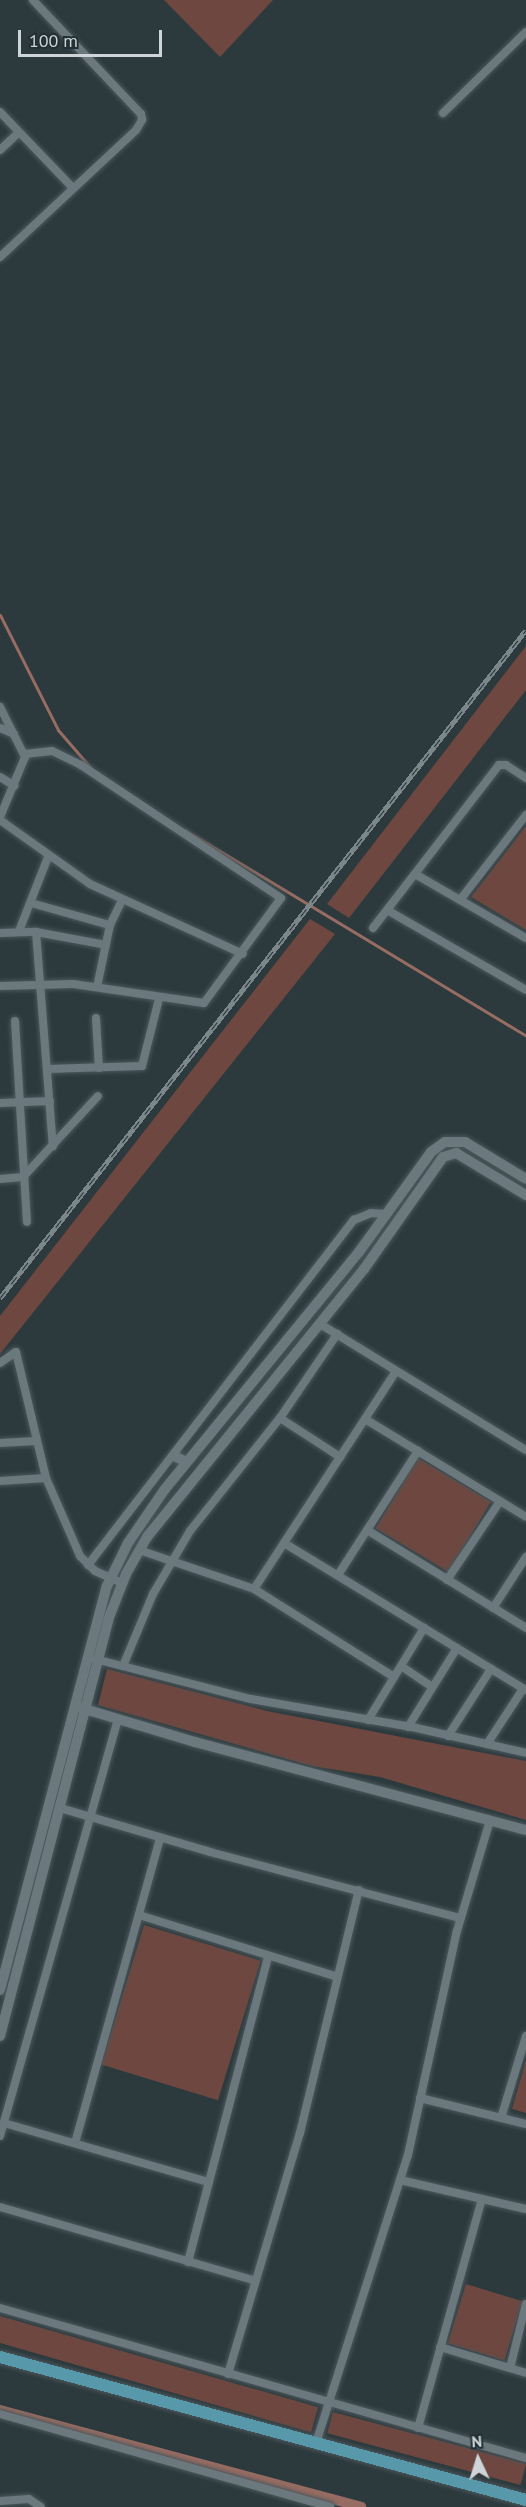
<!DOCTYPE html>
<html>
<head>
<meta charset="utf-8">
<style>
	body { margin:0 }
	#map { position:relative; width:526px; height:2507px; overflow:hidden; background:#2c3a3e; font-family:"PT Sans",sans-serif }
	div>[style] { position:absolute }
	.green>* { inset:0; background:#6e4840; transform-origin:0 0 }
	.stream>* { height:3px; margin:-1.5px; padding:0 1.5px; transform-origin:1.5px; border-radius:1.5px; background:#976c62 }
	.canal>* { height:10px; margin:-5px; padding:0 5px; transform-origin:5px; border-radius:5px; background:#976c62 }
	.roads { filter:drop-shadow(0 0 2px #4c575b) drop-shadow(0 0 2px #4c575b) }
	.street>* { height:8px; margin:-4px; padding:0 4px; transform-origin:4px; border-radius:4px; background:#6b797e }
	.secondary>* { height:10px; margin:-5px; padding:0 5px; transform-origin:5px; border-radius:5px; background:#6b797e }
	.primary>* { height:12px; margin:-6px; padding:0 6px; transform-origin:6px; border-radius:6px; background:#5798ab }
	.rail>* { height:5px; margin-top:-2.5px; transform-origin:0; background:repeating-linear-gradient(90deg,#222f34 0 9px,#7b878a 0 18px); box-sizing:border-box; border-block:2px solid #7b878a }
	span { translate:-50% -50%; white-space:nowrap; text-align:center; line-height:1.15; -webkit-text-stroke:4.5px #222f34; paint-order:stroke }
	.north { position:absolute; left:448px; top:2429px; width:60px; height:60px; -webkit-text-stroke:4px #222f34; paint-order:stroke; rotate:356deg; font-size:16px; font-weight:700; line-height:24px; text-align:center; color:#cdd5d8 }
	.north::after { content:''; display:block; margin:auto; width:21px; height:27px; background:#cdd5d8; clip-path:polygon(50% 0,100% 100%,50% 72%,0 100%) }
	.scale { position:absolute; left:18px; top:30px; width:144px; height:27px; box-sizing:border-box; border:3px solid #cdd5d8; border-top:0; padding-left:8px; font-size:18px; line-height:21px; white-space:nowrap; color:#cdd5d8; -webkit-text-stroke:4px #222f34; paint-order:stroke }
</style>
</head>
<body>
<div id="map">
	<div class="green">
		<div style="clip-path:polygon(164px 0,273px 0,220px 57px)"></div>
		<div style="clip-path:polygon(526px 646px,526px 690px,349px 918px,327px 904px)"></div>
		<div style="clip-path:polygon(526px 826px,526px 930px,471px 897px)"></div>
		<div style="clip-path:polygon(310px 919px,335px 934px,0 1354px,0 1316px)"></div>
		<div style="left:418px;top:1458px;width:85px;height:82px;rotate:31deg"></div>
		<div style="clip-path:polygon(107px 1669px,267px 1711px,526px 1761px,526px 1820px,380px 1777px,312px 1766px,98px 1705px)"></div>
		<div style="left:144px;top:1925px;width:122px;height:146px;rotate:17deg"></div>
		<div style="clip-path:polygon(526px 2060px,526px 2113px,512px 2109px)"></div>
		<div style="left:466px;top:2284px;width:59px;height:62px;rotate:17deg"></div>
		<div style="left:0;top:2316px;width:331px;height:26px;rotate:16deg"></div>
		<div style="left:333px;top:2412px;width:200px;height:22px;rotate:15deg"></div>
	</div>
	<div class="stream">
		<div style="left:0;top:615px;width:129px;rotate:63.2deg"></div>
		<div style="left:58px;top:730px;width:49px;rotate:49.1deg"></div>
		<div style="left:185px;top:830px;width:398px;rotate:31.1deg"></div>
	</div>
	<div class="canal">
		<div style="left:0;top:2410px;width:374px;rotate:15deg"></div>
	</div>
	<div class="roads">
		<div class="street">
			<div style="left:0;top:112px;width:105px;rotate:46.2deg"></div>
			<div style="left:443px;top:113px;width:116px;rotate:-44.3deg"></div>
			<div style="left:0;top:150px;width:26px;rotate:-43deg"></div>
			<div style="left:0;top:257px;width:186px;rotate:-43deg"></div>
			<div style="left:136px;top:130px;width:12px;rotate:-59deg"></div>
			<div style="left:142px;top:120px;width:6px;rotate:-99deg"></div>
			<div style="left:141px;top:114px;width:157px;rotate:-133.5deg"></div>
			<div style="left:0;top:707px;width:56px;rotate:63.4deg"></div>
			<div style="left:25px;top:757px;width:65px;rotate:112.6deg"></div>
			<div style="left:0;top:728px;width:15px;rotate:23deg"></div>
			<div style="left:0;top:777px;width:17px;rotate:31deg"></div>
			<div style="left:0;top:820px;width:110px;rotate:35.4deg"></div>
			<div style="left:90px;top:884px;width:168px;rotate:24.6deg"></div>
			<div style="left:415px;top:874px;width:128px;rotate:30deg"></div>
			<div style="left:460px;top:900px;width:108px;rotate:-52.2deg"></div>
			<div style="left:31px;top:903px;width:82px;rotate:15.6deg"></div>
			<div style="left:387px;top:910px;width:160px;rotate:29.9deg"></div>
			<div style="left:373px;top:928px;width:206px;rotate:-52.3deg"></div>
			<div style="left:499px;top:765px;width:7px"></div>
			<div style="left:506px;top:765px;width:24px;rotate:33deg"></div>
			<div style="left:19px;top:931px;width:79px;rotate:-68.6deg"></div>
			<div style="left:36px;top:932px;width:215px;rotate:85.5deg"></div>
			<div style="left:0;top:933px;width:36px;rotate:-2deg"></div>
			<div style="left:36px;top:932px;width:71px;rotate:10.5deg"></div>
			<div style="left:0;top:986px;width:73px;rotate:-1.6deg"></div>
			<div style="left:73px;top:984px;width:132px;rotate:8.3deg"></div>
			<div style="left:204px;top:1003px;width:130px;rotate:-53.7deg"></div>
			<div style="left:281px;top:898px;width:240px;rotate:-146.4deg"></div>
			<div style="left:81px;top:765px;width:32px;rotate:-154deg"></div>
			<div style="left:52px;top:751px;width:28px;rotate:174deg"></div>
			<div style="left:97px;top:987px;width:63px;rotate:-78.2deg"></div>
			<div style="left:110px;top:925px;width:28px;rotate:-64deg"></div>
			<div style="left:96px;top:1018px;width:50px;rotate:86.6deg"></div>
			<div style="left:15px;top:1021px;width:201px;rotate:86.6deg"></div>
			<div style="left:47px;top:1069px;width:95px;rotate:-1.8deg"></div>
			<div style="left:142px;top:1066px;width:69px;rotate:-75.8deg"></div>
			<div style="left:0;top:1103px;width:50px;rotate:-2.3deg"></div>
			<div style="left:0;top:1179px;width:23px;rotate:-5deg"></div>
			<div style="left:23px;top:1177px;width:110px;rotate:-47.2deg"></div>
			<div style="left:320px;top:1324px;width:241px;rotate:31.5deg"></div>
			<div style="left:0;top:1363px;width:19px;rotate:-35deg"></div>
			<div style="left:16px;top:1352px;width:130px;rotate:76.6deg"></div>
			<div style="left:46px;top:1478px;width:85px;rotate:66.4deg"></div>
			<div style="left:80px;top:1556px;width:21px;rotate:45deg"></div>
			<div style="left:95px;top:1571px;width:30px;rotate:24deg"></div>
			<div style="left:280px;top:1418px;width:72px;rotate:33deg"></div>
			<div style="left:365px;top:1419px;width:188px;rotate:31.3deg"></div>
			<div style="left:0;top:1443px;width:37px;rotate:-3deg"></div>
			<div style="left:0;top:1481px;width:46px;rotate:-3.7deg"></div>
			<div style="left:367px;top:1530px;width:187px;rotate:31.6deg"></div>
			<div style="left:284px;top:1543px;width:283px;rotate:31.3deg"></div>
			<div style="left:139px;top:1550px;width:121px;rotate:18.7deg"></div>
			<div style="left:88px;top:1565px;width:436px;rotate:-52.4deg"></div>
			<div style="left:354px;top:1220px;width:18px;rotate:-22deg"></div>
			<div style="left:371px;top:1213px;width:15px;rotate:4deg"></div>
			<div style="left:338px;top:1575px;width:148px;rotate:-57.2deg"></div>
			<div style="left:447px;top:1580px;width:95px;rotate:-56.1deg"></div>
			<div style="left:493px;top:1608px;width:61px;rotate:-57.1deg"></div>
			<div style="left:95px;top:1659px;width:161px;rotate:14.4deg"></div>
			<div style="left:251px;top:1699px;width:163px;rotate:9.9deg"></div>
			<div style="left:412px;top:1727px;width:117px;rotate:12.8deg"></div>
			<div style="left:123px;top:1666px;width:78px;rotate:-67.4deg"></div>
			<div style="left:153px;top:1594px;width:73px;rotate:-59.6deg"></div>
			<div style="left:190px;top:1531px;width:144px;rotate:-51.5deg"></div>
			<div style="left:280px;top:1418px;width:102px;rotate:-55.8deg"></div>
			<div style="left:401px;top:1666px;width:37px;rotate:34deg"></div>
			<div style="left:394px;top:1677px;width:165px;rotate:-147.8deg"></div>
			<div style="left:254px;top:1589px;width:260px;rotate:-56.9deg"></div>
			<div style="left:368px;top:1720px;width:108px;rotate:-58.7deg"></div>
			<div style="left:408px;top:1727px;width:93px;rotate:-58.2deg"></div>
			<div style="left:448px;top:1736px;width:80px;rotate:-57.3deg"></div>
			<div style="left:487px;top:1744px;width:66px;rotate:-56.8deg"></div>
			<div style="left:60px;top:1808px;width:156px;rotate:16.3deg"></div>
			<div style="left:210px;top:1852px;width:259px;rotate:14.8deg"></div>
			<div style="left:139px;top:1915px;width:208px;rotate:17.3deg"></div>
			<div style="left:420px;top:2098px;width:109px;rotate:13.8deg"></div>
			<div style="left:501px;top:2118px;width:86px;rotate:-73deg"></div>
			<div style="left:4px;top:2123px;width:213px;rotate:16.1deg"></div>
			<div style="left:0;top:2136px;width:433px;rotate:-74.2deg"></div>
			<div style="left:75px;top:2143px;width:317px;rotate:-74.4deg"></div>
			<div style="left:400px;top:2180px;width:129px;rotate:13deg"></div>
			<div style="left:0;top:2207px;width:266px;rotate:16.1deg"></div>
			<div style="left:188px;top:2262px;width:316px;rotate:-75.3deg"></div>
			<div style="left:0;top:2308px;width:547px;rotate:15.92deg"></div>
			<div style="left:440px;top:2347px;width:90px;rotate:16.8deg"></div>
			<div style="left:510px;top:2368px;width:66px;rotate:-76deg"></div>
			<div style="left:228px;top:2374px;width:252px;rotate:-73.4deg"></div>
			<div style="left:300px;top:2133px;width:250px;rotate:-76.4deg"></div>
			<div style="left:0;top:2414px;width:343px;rotate:15.7deg"></div>
			<div style="left:418px;top:2428px;width:238px;rotate:-74.4deg"></div>
			<div style="left:316px;top:2443px;width:302px;rotate:-72.3deg"></div>
			<div style="left:408px;top:2155px;width:229px;rotate:-77.7deg"></div>
			<div style="left:457px;top:1931px;width:116px;rotate:-73.4deg"></div>
			<div style="left:0;top:2501px;width:29px;rotate:-4deg"></div>
			<div style="left:29px;top:2499px;width:14px;rotate:34deg"></div>
		</div>
		<div class="secondary">
			<div style="left:174px;top:1456px;width:14px;rotate:25deg"></div>
			<div style="left:81px;top:1708px;width:119px;rotate:16.6deg"></div>
			<div style="left:195px;top:1742px;width:342px;rotate:14.9deg"></div>
			<div style="left:0;top:1990px;width:418px;rotate:-75.2deg"></div>
			<div style="left:107px;top:1586px;width:48px;rotate:-64deg"></div>
			<div style="left:128px;top:1543px;width:65px;rotate:-55.6deg"></div>
			<div style="left:165px;top:1489px;width:306px;rotate:-50.7deg"></div>
			<div style="left:359px;top:1252px;width:123px;rotate:-54.2deg"></div>
			<div style="left:431px;top:1152px;width:17px;rotate:-36deg"></div>
			<div style="left:445px;top:1142px;width:20px"></div>
			<div style="left:465px;top:1142px;width:71px;rotate:31.2deg"></div>
			<div style="left:0;top:2036px;width:430px;rotate:-75.4deg"></div>
			<div style="left:108px;top:1620px;width:49px;rotate:-68.6deg"></div>
			<div style="left:126px;top:1574px;width:43px;rotate:-60.4deg"></div>
			<div style="left:147px;top:1537px;width:345px;rotate:-51deg"></div>
			<div style="left:364px;top:1269px;width:137px;rotate:-54.8deg"></div>
			<div style="left:443px;top:1157px;width:14px;rotate:-17deg"></div>
			<div style="left:456px;top:1153px;width:82px;rotate:31deg"></div>
		</div>
		<div class="primary">
			<div style="left:0;top:2357px;width:545px;rotate:15.21deg"></div>
		</div>
	</div>
	<div class="rail">
		<div style="left:0;top:1298px;width:850px;rotate:-51.78deg"></div>
	</div>
	<div class="north">N</div>
	<div class="scale">100 m</div>
</div>
</body>
</html>
